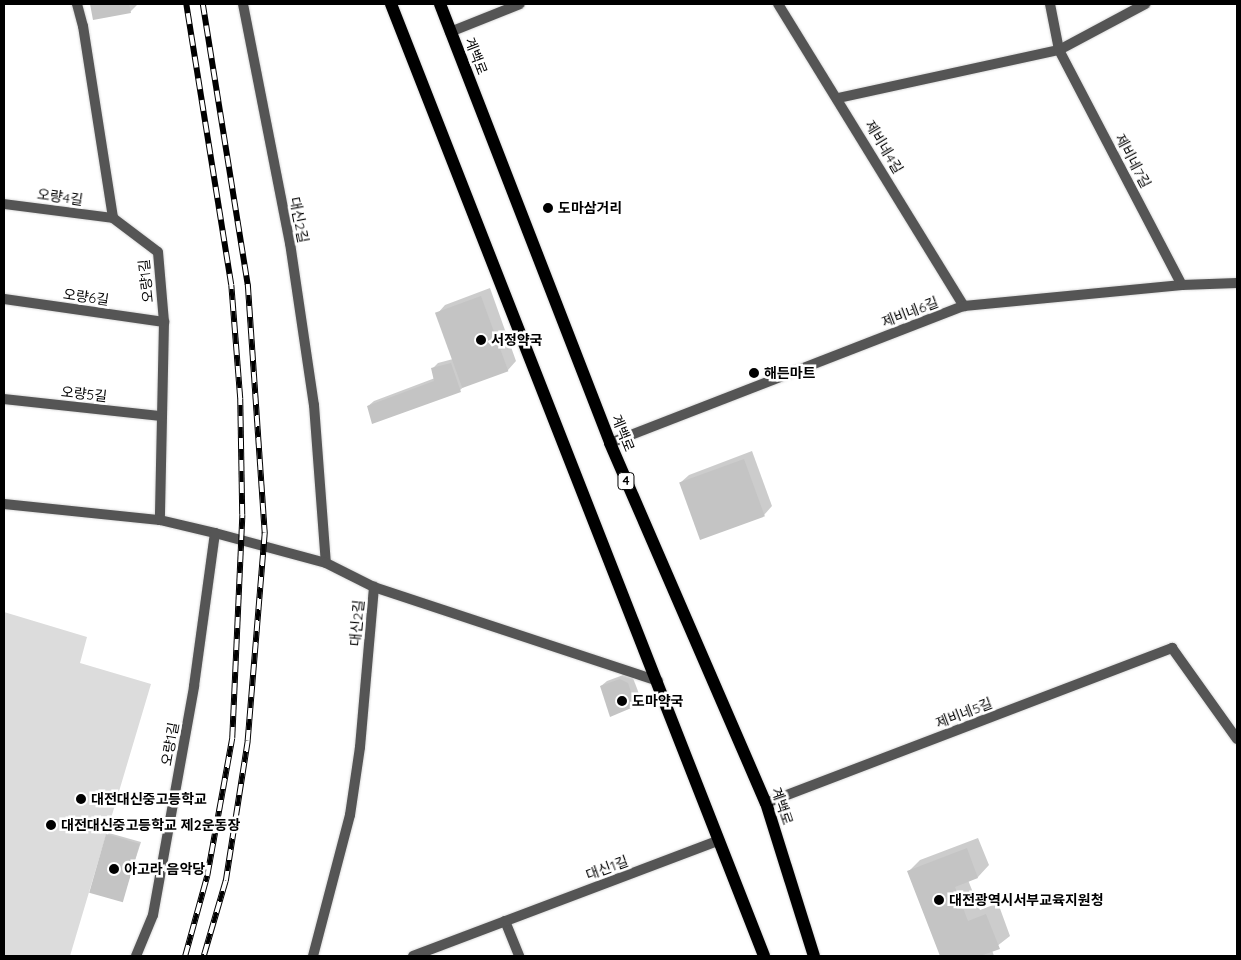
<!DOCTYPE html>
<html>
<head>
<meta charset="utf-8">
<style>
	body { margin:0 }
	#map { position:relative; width:1241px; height:960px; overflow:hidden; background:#fff; font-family:Quicksand,"Noto Sans KR",sans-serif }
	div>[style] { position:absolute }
	.green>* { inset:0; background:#dcdcdc }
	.shadow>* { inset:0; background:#0003 }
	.building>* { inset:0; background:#c4c4c4; transform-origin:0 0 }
	.roads { filter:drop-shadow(0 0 1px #dbdbdb) drop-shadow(0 0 1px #dbdbdb) }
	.street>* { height:10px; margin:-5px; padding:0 5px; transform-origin:5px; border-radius:5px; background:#555 }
	.primary>* { height:12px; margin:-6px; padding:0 6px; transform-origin:6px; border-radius:6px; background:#000 }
	.rail>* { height:5.5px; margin-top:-2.75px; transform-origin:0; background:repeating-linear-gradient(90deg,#fff 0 11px,#000 0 22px); box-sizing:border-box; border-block:1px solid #000 }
	.dots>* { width:14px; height:14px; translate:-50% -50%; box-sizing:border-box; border:2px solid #fff; border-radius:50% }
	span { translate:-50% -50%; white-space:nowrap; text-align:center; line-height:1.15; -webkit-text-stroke:5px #fff; paint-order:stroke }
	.shield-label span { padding:1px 4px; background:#fff; border:1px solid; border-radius:4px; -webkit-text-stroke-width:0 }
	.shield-label { font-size:12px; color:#000; font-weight:700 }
	.street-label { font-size:14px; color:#000 }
	.poi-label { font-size:14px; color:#000; font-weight:700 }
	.left { translate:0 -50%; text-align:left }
	.frame { position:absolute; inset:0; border:5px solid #000; pointer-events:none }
</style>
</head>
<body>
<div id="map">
	<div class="green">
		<div style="clip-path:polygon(4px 612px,87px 637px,80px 663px,151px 684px,70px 956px,4px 956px)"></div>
	</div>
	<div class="shadow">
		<div style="clip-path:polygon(91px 4px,138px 4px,130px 12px,94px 18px)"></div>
		<div style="clip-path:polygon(490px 288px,516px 361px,508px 370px,466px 385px,460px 390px,368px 406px,374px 401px,435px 378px,432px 369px,438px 363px,453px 359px,437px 314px,445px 305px)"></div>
		<div style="clip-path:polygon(752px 451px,772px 506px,764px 515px,680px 483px,689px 475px)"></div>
		<div style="clip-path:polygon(626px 674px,633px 678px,641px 699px,611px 715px,601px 686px,607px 681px)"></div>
		<div style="clip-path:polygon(109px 833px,141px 842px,122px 901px,107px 835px)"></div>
		<div style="clip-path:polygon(978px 838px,989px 865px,978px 877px,968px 880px,980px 910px,998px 903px,1010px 936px,992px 950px,994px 956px,941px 956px,909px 871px,920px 860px)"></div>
	</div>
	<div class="building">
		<div style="clip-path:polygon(90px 4px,129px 4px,131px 13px,93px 20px)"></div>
		<div style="left:481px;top:296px;width:80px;height:49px;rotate:70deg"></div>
		<div style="clip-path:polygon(451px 363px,461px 392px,372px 424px,367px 406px,434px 381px,431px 368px)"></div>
		<div style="left:744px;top:459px;width:61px;height:69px;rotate:70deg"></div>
		<div style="clip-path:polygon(620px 679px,628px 683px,636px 706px,610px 717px,600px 686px)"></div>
		<div style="left:106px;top:834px;width:35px;height:61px;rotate:16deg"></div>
		<div style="clip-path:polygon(967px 848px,978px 878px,955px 887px,968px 921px,986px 914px,1000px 949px,980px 956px,940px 956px,907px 871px)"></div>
	</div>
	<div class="roads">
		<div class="street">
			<div style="left:77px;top:4px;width:23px;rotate:75deg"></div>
			<div style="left:83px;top:26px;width:194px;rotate:81.1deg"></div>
			<div style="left:113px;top:218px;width:56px;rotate:37.1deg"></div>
			<div style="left:158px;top:252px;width:70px;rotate:85.1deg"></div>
			<div style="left:164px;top:322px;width:198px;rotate:91.2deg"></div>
			<div style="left:243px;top:4px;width:244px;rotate:78.9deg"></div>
			<div style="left:290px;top:243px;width:164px;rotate:81.6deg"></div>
			<div style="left:314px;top:405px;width:158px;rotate:85.7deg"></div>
			<div style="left:778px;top:4px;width:355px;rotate:58.4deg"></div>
			<div style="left:1050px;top:4px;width:47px;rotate:78.9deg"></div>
			<div style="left:1059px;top:50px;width:265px;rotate:62.4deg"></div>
			<div style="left:450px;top:32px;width:75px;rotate:-21.8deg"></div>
			<div style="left:838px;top:98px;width:226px;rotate:-12.3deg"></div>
			<div style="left:1059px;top:50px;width:98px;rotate:-28.1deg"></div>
			<div style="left:4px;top:204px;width:110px;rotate:7.3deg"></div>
			<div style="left:4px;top:299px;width:162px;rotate:8.2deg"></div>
			<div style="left:4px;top:399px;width:158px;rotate:6.2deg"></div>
			<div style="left:610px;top:443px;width:380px;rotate:-21.2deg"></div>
			<div style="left:964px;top:306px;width:219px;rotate:-5.5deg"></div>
			<div style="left:1182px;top:285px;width:55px;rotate:-2.1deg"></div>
			<div style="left:4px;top:504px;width:157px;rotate:5.9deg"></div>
			<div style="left:160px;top:520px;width:57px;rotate:13.3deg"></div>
			<div style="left:215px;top:533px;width:115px;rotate:15.1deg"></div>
			<div style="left:326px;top:563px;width:54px;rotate:26.6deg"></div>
			<div style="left:374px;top:587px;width:299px;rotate:18.3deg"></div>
			<div style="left:766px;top:803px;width:435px;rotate:-20.9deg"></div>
			<div style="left:1172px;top:648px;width:112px;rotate:54.5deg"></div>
			<div style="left:505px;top:921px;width:38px;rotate:68deg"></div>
			<div style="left:136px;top:956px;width:44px;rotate:-67.5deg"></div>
			<div style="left:153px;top:915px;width:233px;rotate:-79.8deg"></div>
			<div style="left:194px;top:686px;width:154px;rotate:-82.2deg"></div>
			<div style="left:313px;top:956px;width:146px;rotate:-75.3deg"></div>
			<div style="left:350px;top:815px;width:69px;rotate:-81.6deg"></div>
			<div style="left:360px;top:747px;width:161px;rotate:-85deg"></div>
			<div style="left:413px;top:956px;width:326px;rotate:-20.7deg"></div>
		</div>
		<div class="primary">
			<div style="left:391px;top:4px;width:1022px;rotate:68.6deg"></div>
			<div style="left:440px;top:4px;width:471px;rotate:68.8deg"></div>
			<div style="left:610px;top:443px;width:392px;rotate:66.6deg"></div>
			<div style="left:766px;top:803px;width:160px;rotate:72.6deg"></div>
		</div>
	</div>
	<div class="rail">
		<div style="left:203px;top:4px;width:284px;rotate:80.9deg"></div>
		<div style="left:248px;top:284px;width:250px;rotate:86.1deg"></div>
		<div style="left:265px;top:533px;width:209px;rotate:94.7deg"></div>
		<div style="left:248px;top:741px;width:142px;rotate:98.9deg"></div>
		<div style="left:226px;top:881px;width:78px;rotate:106.3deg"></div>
		<div style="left:185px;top:956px;width:83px;rotate:-74.6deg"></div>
		<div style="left:207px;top:876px;width:140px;rotate:-79.7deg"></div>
		<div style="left:232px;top:738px;width:223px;rotate:-87.4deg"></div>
		<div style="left:242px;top:515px;width:116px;rotate:-91deg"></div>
		<div style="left:240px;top:399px;width:114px;rotate:-94.5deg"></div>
		<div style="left:231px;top:285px;width:285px;rotate:-99.1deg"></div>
	</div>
	<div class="dots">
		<div style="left:548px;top:208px;background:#000"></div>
		<div style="left:481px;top:340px;background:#000"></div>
		<div style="left:754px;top:373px;background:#000"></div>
		<div style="left:622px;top:701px;background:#000"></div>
		<div style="left:81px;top:799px;background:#000"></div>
		<div style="left:51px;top:825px;background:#000"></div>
		<div style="left:114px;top:869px;background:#000"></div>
		<div style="left:939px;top:900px;background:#000"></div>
	</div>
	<div class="shield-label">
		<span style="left:626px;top:481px">4</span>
	</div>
	<div class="street-label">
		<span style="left:476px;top:56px;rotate:69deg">계백로</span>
		<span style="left:884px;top:147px;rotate:59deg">제비네4길</span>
		<span style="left:1133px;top:161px;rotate:62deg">제비네7길</span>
		<span style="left:60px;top:197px;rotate:8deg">오량4길</span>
		<span style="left:299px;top:220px;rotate:79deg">대신2길</span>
		<span style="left:146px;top:281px;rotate:-96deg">오량1길</span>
		<span style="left:86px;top:297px;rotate:8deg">오량6길</span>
		<span style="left:910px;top:312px;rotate:-21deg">제비네6길</span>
		<span style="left:84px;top:394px;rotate:6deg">오량5길</span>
		<span style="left:623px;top:433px;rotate:68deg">계백로</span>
		<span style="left:357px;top:623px;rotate:-85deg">대신2길</span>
		<span style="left:964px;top:713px;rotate:-21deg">제비네5길</span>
		<span style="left:170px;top:744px;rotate:-80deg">오량1길</span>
		<span style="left:782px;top:806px;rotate:71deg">계백로</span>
		<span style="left:607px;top:868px;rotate:-20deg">대신1길</span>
	</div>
	<div class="poi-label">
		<span class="left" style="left:558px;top:208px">도마삼거리</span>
		<span class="left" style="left:491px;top:340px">서정약국</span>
		<span class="left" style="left:764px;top:373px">해든마트</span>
		<span class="left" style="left:632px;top:701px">도마약국</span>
		<span class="left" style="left:91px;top:799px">대전대신중고등학교</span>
		<span class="left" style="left:61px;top:825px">대전대신중고등학교 제2운동장</span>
		<span class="left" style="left:124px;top:869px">아고라 음악당</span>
		<span class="left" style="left:949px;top:900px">대전광역시서부교육지원청</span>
	</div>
	<div class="frame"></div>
</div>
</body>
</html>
